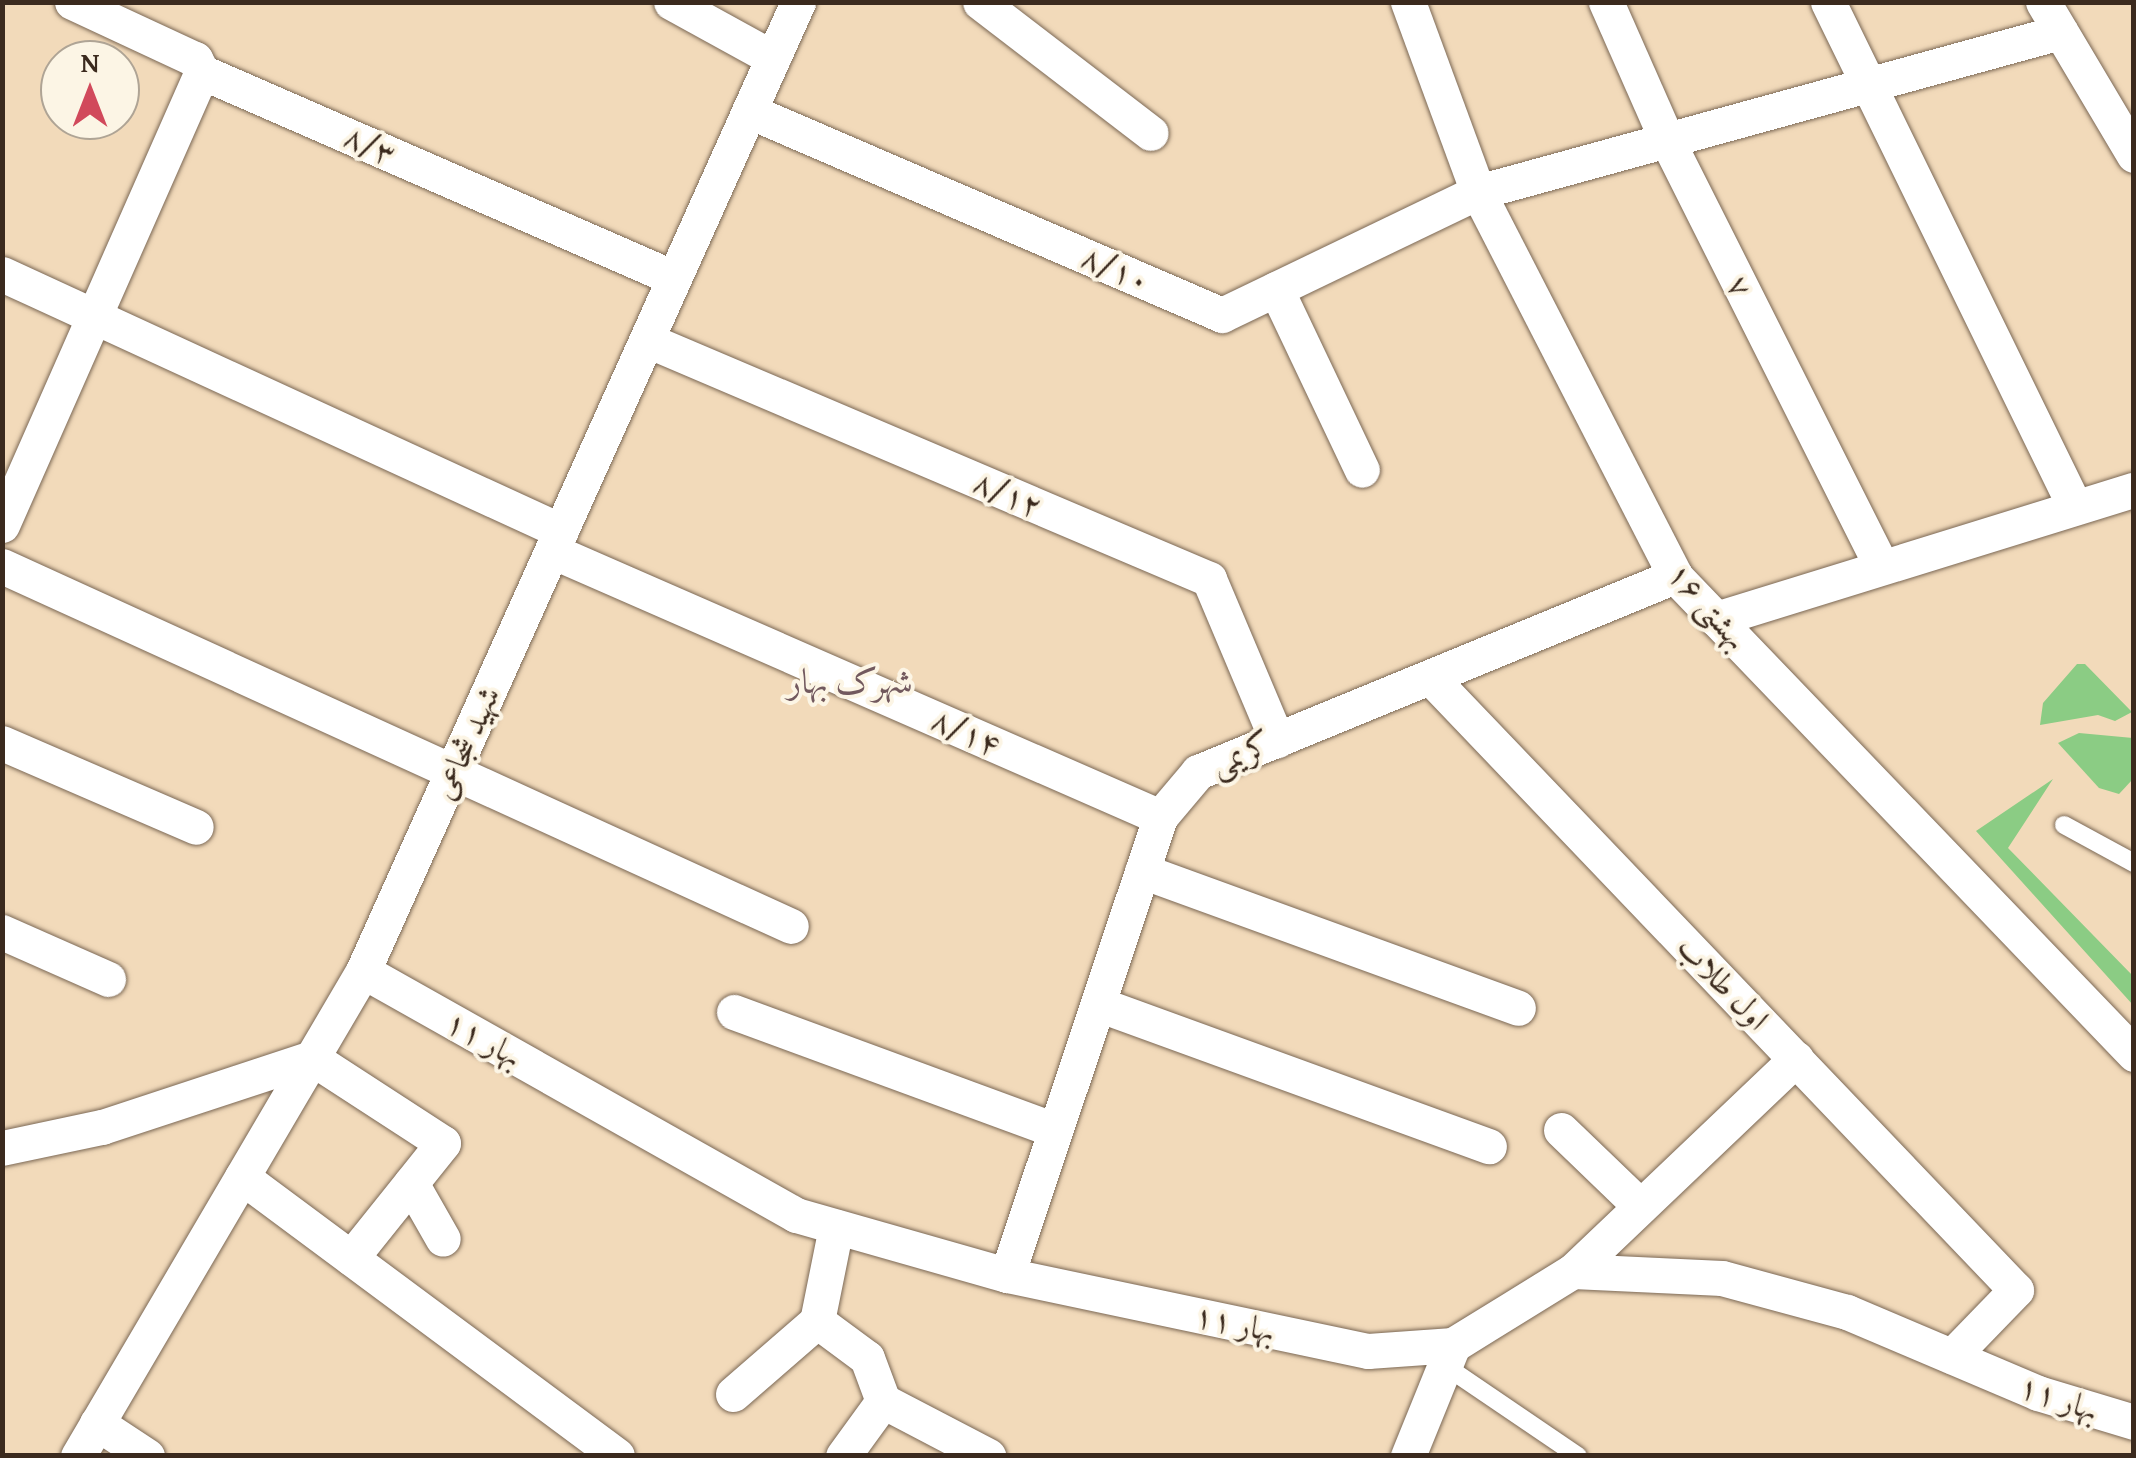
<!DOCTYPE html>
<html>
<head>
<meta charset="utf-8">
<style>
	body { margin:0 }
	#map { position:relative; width:2136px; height:1458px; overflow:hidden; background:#f2daba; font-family:"Gentium Book Plus",Amiri,serif }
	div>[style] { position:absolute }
	.green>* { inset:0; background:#8bcc84 }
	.roads { filter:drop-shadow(0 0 2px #7b6855) drop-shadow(0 0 2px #7b6855) }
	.service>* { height:18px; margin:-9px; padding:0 9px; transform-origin:9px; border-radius:9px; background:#fff }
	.minor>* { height:35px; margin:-17.5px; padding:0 17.5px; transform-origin:17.5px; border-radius:17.5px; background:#fff }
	span { translate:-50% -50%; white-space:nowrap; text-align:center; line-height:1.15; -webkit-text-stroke:8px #fcf5e5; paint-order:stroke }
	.street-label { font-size:32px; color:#3b2a1e }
	.neighbourhood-label { font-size:35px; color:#72595e }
	.frame { position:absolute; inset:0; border:5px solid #3b2a1e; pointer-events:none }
	.north { position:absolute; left:40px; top:40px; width:100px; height:100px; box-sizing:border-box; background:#fcf5e5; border:2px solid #afa495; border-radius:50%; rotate:0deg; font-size:28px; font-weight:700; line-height:40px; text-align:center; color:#3b2a1e }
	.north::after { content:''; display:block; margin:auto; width:35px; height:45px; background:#d1495b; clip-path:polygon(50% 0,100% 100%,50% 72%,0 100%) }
</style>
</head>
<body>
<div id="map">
	<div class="green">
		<div style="clip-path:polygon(2077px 664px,2085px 664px,2132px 712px,2115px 721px,2098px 715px,2040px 725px,2043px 703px)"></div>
		<div style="clip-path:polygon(2079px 733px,2133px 738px,2133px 779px,2119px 794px,2099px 788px,2058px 743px)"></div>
		<div style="clip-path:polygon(2053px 779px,2008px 848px,2133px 976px,2133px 1005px,1976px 831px)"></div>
	</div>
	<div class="roads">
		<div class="service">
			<div style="left:2064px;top:825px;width:80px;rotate:28.5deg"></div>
			<div style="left:1444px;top:1365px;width:162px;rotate:34.2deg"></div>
		</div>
		<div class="minor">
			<div style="left:72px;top:2px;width:136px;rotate:24.9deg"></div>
			<div style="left:195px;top:59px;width:15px;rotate:62deg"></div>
			<div style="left:202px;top:72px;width:515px;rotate:23.58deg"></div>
			<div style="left:671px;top:2px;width:116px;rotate:28.8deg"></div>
			<div style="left:980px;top:2px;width:215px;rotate:37.5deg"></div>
			<div style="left:1408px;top:2px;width:202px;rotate:69.8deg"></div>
			<div style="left:1478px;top:192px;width:432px;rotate:62.8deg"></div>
			<div style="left:1675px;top:576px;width:663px;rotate:46.16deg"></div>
			<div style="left:1606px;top:2px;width:151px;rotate:66.2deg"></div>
			<div style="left:1667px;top:140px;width:477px;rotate:63.3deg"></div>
			<div style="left:1828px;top:2px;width:558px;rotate:63.94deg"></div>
			<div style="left:2043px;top:2px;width:178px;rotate:59.3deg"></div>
			<div style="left:749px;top:111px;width:515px;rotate:23.33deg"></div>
			<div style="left:1222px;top:315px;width:284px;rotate:-25.7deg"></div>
			<div style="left:1478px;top:192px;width:604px;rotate:-15.37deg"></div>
			<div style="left:2px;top:274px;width:615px;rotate:24.69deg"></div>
			<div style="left:1276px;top:289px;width:200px;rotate:64.6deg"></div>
			<div style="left:647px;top:340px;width:611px;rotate:23.04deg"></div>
			<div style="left:1209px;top:579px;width:175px;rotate:67.1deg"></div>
			<div style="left:2px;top:525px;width:495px;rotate:-66.2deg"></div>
			<div style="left:552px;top:551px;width:664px;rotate:23.63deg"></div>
			<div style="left:2px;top:566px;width:867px;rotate:24.53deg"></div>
			<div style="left:1716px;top:619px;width:437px;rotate:-17.2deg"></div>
			<div style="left:1430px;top:677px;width:848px;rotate:46.29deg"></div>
			<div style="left:2016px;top:1290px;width:92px;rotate:134.1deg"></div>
			<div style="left:2px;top:743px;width:211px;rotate:23.4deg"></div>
			<div style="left:1142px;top:871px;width:400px;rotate:20deg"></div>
			<div style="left:2px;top:932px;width:116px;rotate:23.9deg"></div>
			<div style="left:363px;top:971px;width:497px;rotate:29.4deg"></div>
			<div style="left:796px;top:1215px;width:219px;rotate:15.9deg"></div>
			<div style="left:1007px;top:1275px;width:369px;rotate:11.9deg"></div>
			<div style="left:1368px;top:1351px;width:85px;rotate:-4deg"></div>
			<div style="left:1453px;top:1345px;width:141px;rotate:-31.7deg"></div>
			<div style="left:1573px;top:1271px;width:149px;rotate:2.7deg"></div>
			<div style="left:1722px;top:1278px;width:130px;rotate:15.2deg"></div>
			<div style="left:1847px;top:1312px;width:207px;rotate:23deg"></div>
			<div style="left:2038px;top:1393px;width:100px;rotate:16.8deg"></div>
			<div style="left:1098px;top:1004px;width:416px;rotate:20deg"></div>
			<div style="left:734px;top:1012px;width:342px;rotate:20.2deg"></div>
			<div style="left:312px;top:1058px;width:156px;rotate:33deg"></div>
			<div style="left:443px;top:1143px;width:147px;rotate:128.7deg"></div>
			<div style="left:1561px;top:1130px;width:108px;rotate:43.9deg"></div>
			<div style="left:2px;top:1148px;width:102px;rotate:-11.9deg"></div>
			<div style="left:102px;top:1127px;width:221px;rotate:-18.2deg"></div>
			<div style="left:242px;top:1177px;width:467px;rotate:36.6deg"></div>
			<div style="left:411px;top:1183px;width:64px;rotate:60.3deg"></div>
			<div style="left:836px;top:1227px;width:96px;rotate:101.4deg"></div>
			<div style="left:817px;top:1321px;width:62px;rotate:36.5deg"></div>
			<div style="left:867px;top:1358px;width:46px;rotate:69.6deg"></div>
			<div style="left:883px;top:1401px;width:68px;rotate:126deg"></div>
			<div style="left:1573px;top:1271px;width:308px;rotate:-43.6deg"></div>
			<div style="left:1007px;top:1275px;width:483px;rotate:-71.5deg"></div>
			<div style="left:1160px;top:817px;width:59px;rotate:-49.8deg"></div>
			<div style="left:1198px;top:772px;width:516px;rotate:-22.34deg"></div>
			<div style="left:733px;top:1394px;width:111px;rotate:-41deg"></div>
			<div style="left:883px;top:1401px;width:119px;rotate:27.6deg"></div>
			<div style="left:97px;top:1423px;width:60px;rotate:33.4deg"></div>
			<div style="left:78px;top:1456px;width:563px;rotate:-59.56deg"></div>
			<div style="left:363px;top:971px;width:1062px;rotate:-65.82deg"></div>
			<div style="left:1408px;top:1456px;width:120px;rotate:-67.9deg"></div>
		</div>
	</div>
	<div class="street-label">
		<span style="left:370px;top:145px;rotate:24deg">۸/۳</span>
		<span style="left:1116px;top:269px;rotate:23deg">۸/۱۰</span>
		<span style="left:1740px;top:286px;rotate:63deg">۷</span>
		<span style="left:1008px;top:494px;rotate:23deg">۸/۱۲</span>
		<span style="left:1708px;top:606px;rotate:49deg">۱۶ بهشتی</span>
		<span style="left:966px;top:732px;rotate:24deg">۸/۱۴</span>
		<span style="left:466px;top:743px;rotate:-66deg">شهید شجاعی</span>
		<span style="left:1241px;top:754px;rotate:-23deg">کریمی</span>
		<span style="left:1723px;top:983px;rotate:46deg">اول طلاب</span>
		<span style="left:484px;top:1039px;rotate:29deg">بهار ۱۱</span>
		<span style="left:1235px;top:1323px;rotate:12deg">بهار ۱۱</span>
		<span style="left:2059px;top:1398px;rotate:19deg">بهار ۱۱</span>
	</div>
	<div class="neighbourhood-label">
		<span style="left:850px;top:681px">شهرک بهار</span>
	</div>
	<div class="frame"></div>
	<div class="north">N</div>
</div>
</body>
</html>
